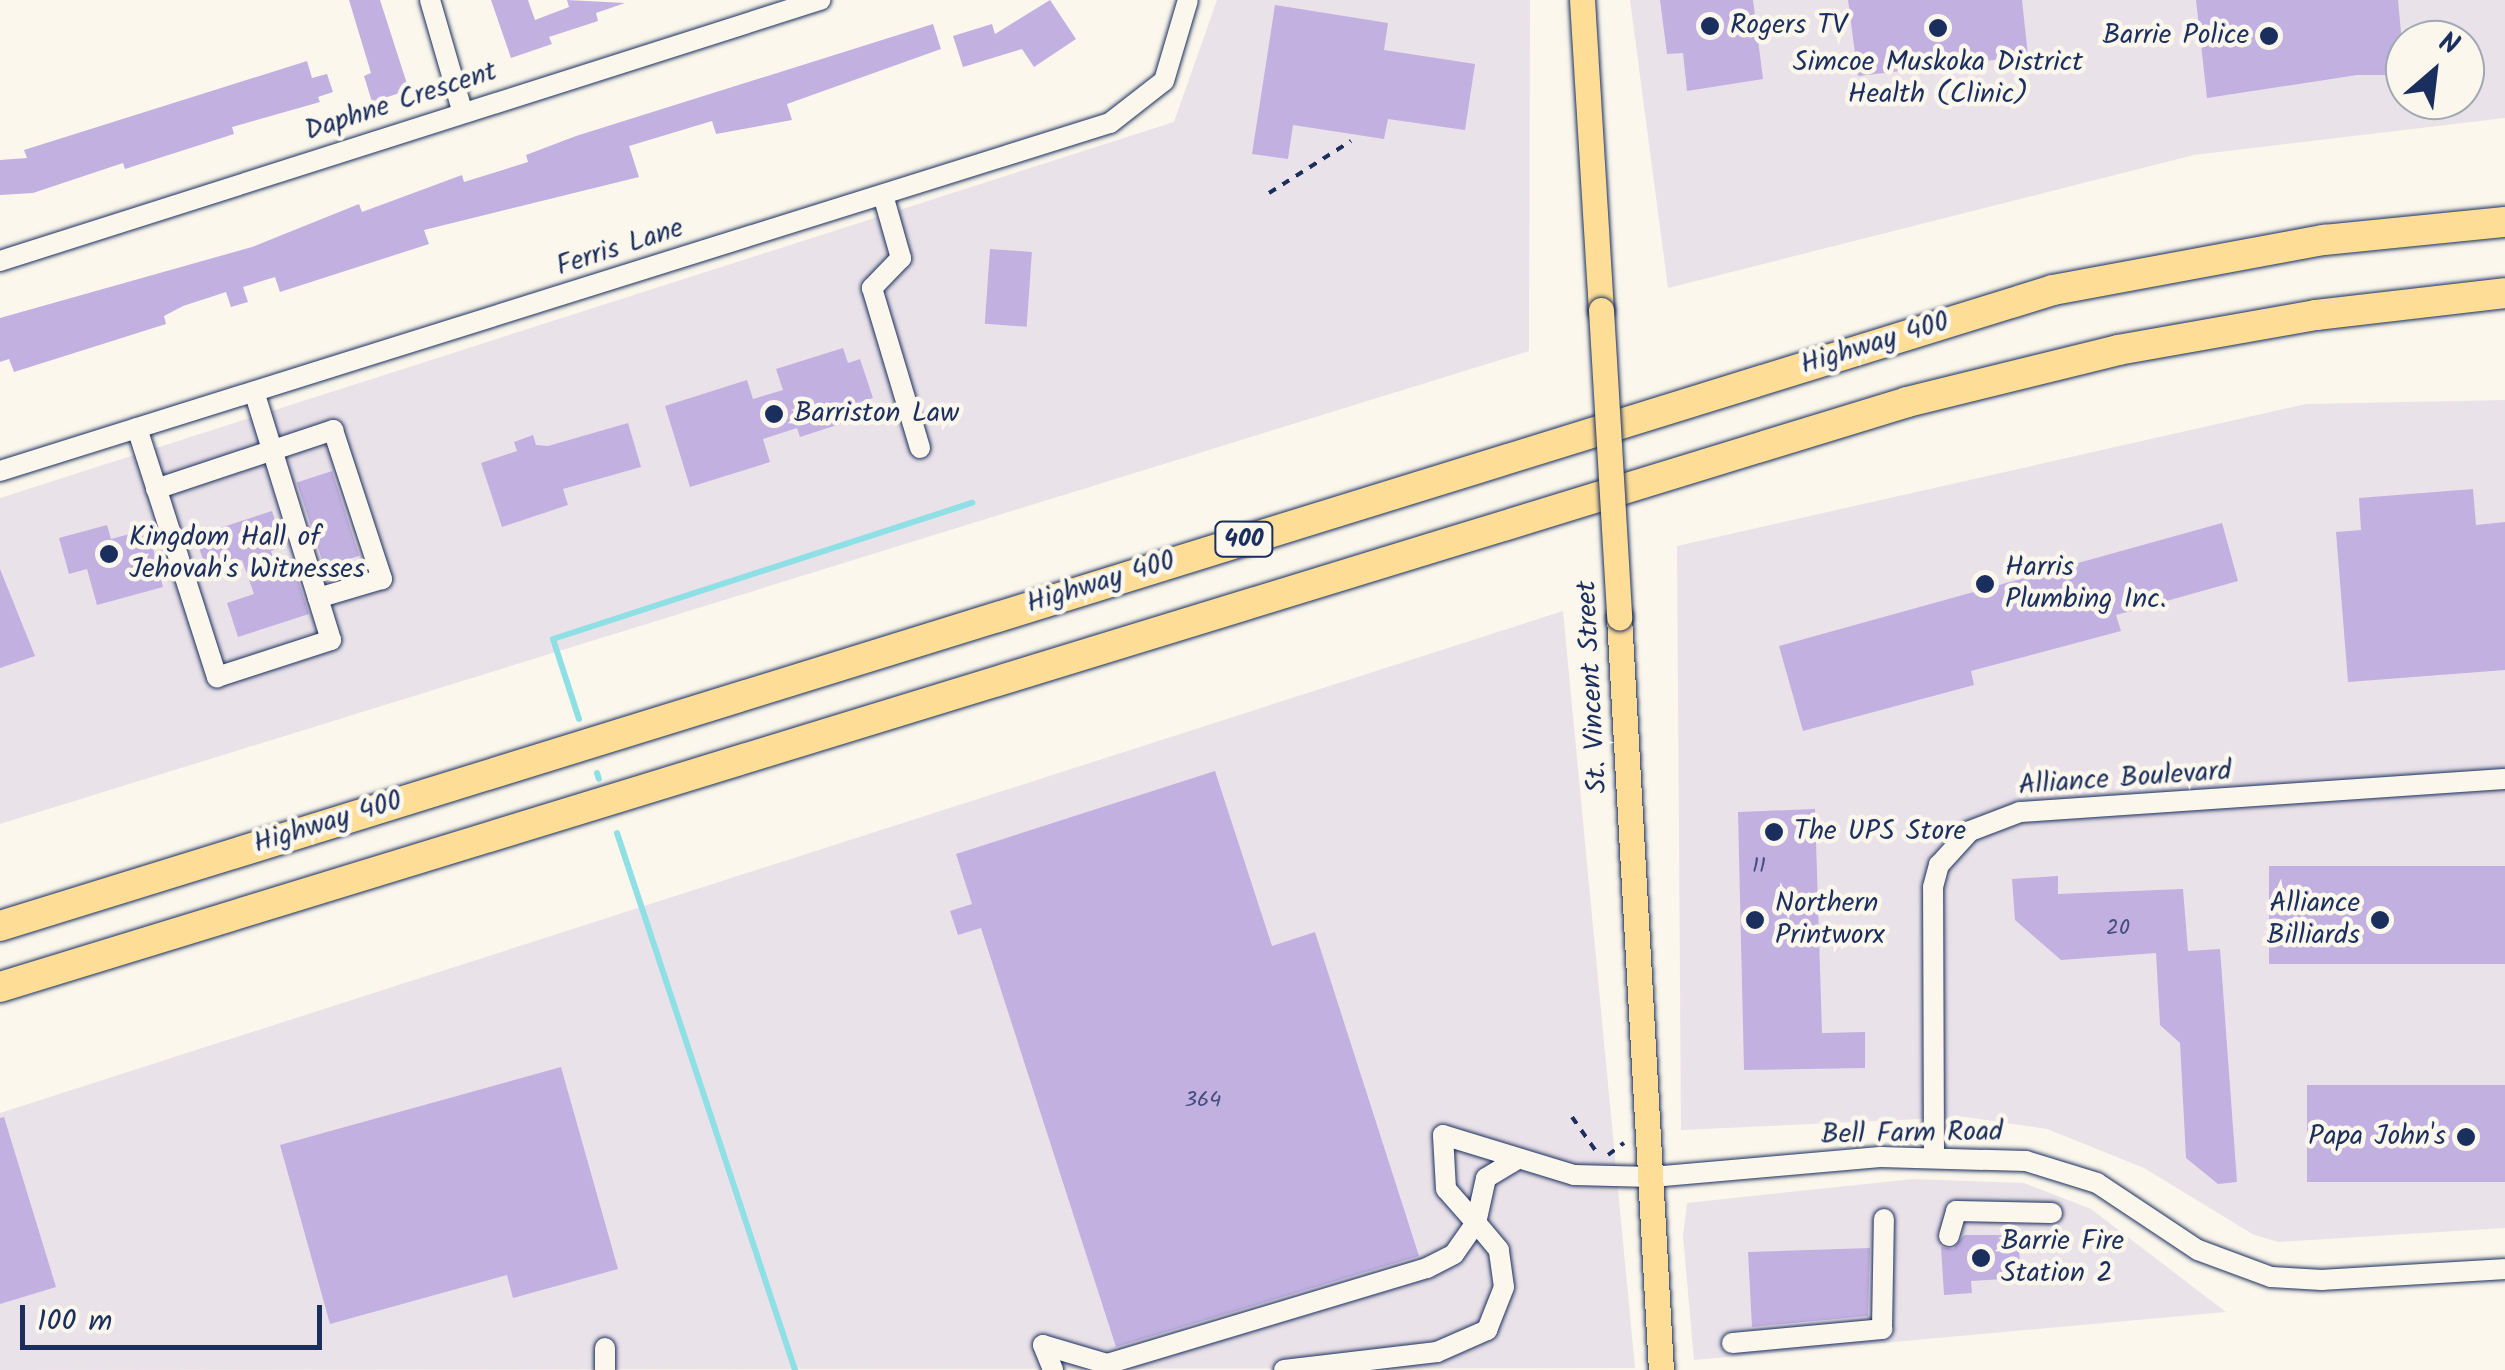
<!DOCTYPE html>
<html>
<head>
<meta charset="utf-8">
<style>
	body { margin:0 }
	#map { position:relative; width:2505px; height:1370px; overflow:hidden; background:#fbf7ec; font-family:Kalam,sans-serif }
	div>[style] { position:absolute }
	.built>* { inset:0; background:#eae2e9 }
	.stream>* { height:6px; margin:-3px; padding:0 3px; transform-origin:3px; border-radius:3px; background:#8ee0e5 }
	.building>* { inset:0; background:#c2b0e1; transform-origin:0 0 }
	.path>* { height:4px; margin-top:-2px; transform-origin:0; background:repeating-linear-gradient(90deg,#1b2f5e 0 8px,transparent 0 16px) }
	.roads { filter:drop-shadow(0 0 2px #1b2f5e) drop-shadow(0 0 2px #1b2f5e) }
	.minor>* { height:20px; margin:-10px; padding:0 10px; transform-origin:10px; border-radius:10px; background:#fbf7ec }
	.major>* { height:25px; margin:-12.5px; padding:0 12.5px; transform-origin:12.5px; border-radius:12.5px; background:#fedd96 }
	.highway>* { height:30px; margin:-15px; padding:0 15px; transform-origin:15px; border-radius:15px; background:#fedd96 }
	.bridges { filter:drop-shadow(0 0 2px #1b2f5e) drop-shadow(0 0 2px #1b2f5e) }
	.major-bridge>* { height:25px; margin:-12.5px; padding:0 12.5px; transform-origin:12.5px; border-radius:12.5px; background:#fedd96 }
	.dots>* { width:28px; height:28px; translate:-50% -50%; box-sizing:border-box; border:5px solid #fbf7ec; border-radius:50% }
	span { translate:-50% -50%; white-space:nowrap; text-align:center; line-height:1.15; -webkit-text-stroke:9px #fbf7ec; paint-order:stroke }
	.number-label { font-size:22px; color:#454f7f }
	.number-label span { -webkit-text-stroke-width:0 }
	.shield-label span { padding:2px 8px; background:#fbf7ec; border:2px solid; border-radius:8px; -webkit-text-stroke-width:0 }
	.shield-label { font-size:25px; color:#1b2f5e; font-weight:700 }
	.poi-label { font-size:28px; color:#1b2f5e }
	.left { translate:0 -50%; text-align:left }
	.right { translate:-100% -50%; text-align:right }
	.street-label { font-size:28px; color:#1b2f5e }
	.north { position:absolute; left:2385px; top:20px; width:100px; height:100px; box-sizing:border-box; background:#fbf7ec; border:2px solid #a1a7b3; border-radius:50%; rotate:28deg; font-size:28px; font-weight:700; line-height:40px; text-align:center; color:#1b2f5e }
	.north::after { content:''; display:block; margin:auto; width:35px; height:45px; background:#1b2f5e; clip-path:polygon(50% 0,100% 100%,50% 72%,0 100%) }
	.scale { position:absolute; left:20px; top:1305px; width:302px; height:45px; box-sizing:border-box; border:5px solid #1b2f5e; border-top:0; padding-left:12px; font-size:30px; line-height:35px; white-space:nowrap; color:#1b2f5e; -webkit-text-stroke:8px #fbf7ec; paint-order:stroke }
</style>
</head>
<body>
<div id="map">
	<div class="built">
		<div style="clip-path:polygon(1217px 0,1530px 0,1529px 351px,0 824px,0 498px,1174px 122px)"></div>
		<div style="clip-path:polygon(evenodd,1630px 0,2505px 0,2505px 118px,2194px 155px,1668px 288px,1630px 0,2405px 40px,2465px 40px,2465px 100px,2405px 100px,2405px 40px)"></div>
		<div style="clip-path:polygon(2505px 400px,2505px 1228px,2279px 1242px,2254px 1235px,2144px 1168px,2047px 1129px,1965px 1117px,1681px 1130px,1677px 546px,2306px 404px)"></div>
		<div style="clip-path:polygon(1563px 611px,1635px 1368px,0 1370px,0 1113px)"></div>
		<div style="clip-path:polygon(1913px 1179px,2024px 1183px,2091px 1209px,2226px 1312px,1694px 1360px,1683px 1236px,1687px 1203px)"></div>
	</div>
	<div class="stream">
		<div style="left:579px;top:719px;width:84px;rotate:-108deg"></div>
		<div style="left:553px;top:639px;width:441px;rotate:-18deg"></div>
		<div style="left:597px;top:773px;width:6px;rotate:72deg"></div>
		<div style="left:617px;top:833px;width:566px;rotate:71.66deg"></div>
	</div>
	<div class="building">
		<div style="clip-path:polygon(349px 0,380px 0,409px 90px,372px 102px,364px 76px,371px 73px)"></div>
		<div style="clip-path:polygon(491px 0,528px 0,535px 20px,569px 7px,567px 0,625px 3px,596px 13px,598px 21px,549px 37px,552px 44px,511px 58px)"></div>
		<div style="clip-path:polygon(1050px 0,1076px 39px,1034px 67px,1022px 49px,963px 67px,953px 36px,992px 24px,995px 34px)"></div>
		<div style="clip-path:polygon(1660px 0,1753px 0,1763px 79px,1687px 91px,1683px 53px,1667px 54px)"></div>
		<div style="clip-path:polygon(1848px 0,2022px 0,2028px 56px,1858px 76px)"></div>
		<div style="clip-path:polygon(2196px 0,2398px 0,2405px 75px,2357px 75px,2207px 98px)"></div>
		<div style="clip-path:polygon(1275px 5px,1388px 23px,1384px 50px,1475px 64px,1465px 130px,1388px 119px,1384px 139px,1293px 125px,1288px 159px,1252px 154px)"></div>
		<div style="clip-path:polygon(933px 24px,941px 49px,787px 104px,792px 120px,716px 134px,712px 121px,629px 146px,639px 177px,424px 230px,429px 244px,280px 292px,275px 277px,243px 287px,248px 302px,231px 307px,226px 292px,183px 306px,164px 316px,166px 324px,14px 372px,9px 359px,0 362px,0 318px,252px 247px,359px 204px,362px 212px,462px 175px,464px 182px,528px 162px,526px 155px,576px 136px)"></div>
		<div style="clip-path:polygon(307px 61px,312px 78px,327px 74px,333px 92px,318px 97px,320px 102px,232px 127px,234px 134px,125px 169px,123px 163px,33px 193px,0 195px,0 160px,27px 158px,24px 150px)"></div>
		<div style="left:990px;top:249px;width:42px;height:75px;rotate:4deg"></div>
		<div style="clip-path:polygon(843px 348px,848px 363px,860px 359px,873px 398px,860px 402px,865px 416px,800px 437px,797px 428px,763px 439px,770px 462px,690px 487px,665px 406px,747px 380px,753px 399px,783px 390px,776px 369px)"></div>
		<div style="clip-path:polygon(628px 423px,641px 467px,563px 489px,568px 505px,502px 527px,481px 463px,517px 451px,514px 442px,533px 435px,536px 445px,548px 446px)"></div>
		<div style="left:332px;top:471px;width:89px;height:37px;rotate:72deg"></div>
		<div style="clip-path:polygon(2473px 489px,2476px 525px,2505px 522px,2505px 670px,2348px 682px,2336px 532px,2361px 530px,2359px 498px)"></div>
		<div style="clip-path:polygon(272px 511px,284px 547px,271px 551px,281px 582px,297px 577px,309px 614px,238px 637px,227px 603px,254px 594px,242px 560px,207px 571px,195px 536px)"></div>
		<div style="clip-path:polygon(2222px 523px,2238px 581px,2116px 615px,2121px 631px,1971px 671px,1974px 685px,1803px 731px,1779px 646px)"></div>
		<div style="clip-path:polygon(107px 525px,111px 539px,148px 529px,163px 587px,97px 605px,87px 569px,69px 574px,59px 538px)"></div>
		<div style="clip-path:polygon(0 569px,35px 656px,0 668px)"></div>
		<div style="clip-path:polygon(1215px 771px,1272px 946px,1315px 932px,1419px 1256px,1116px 1347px,981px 928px,958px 935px,950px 911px,972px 904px,956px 854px)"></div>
		<div style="clip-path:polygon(1815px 809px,1822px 1033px,1865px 1032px,1865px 1068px,1744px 1070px,1738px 812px)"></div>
		<div style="left:2505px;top:866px;width:98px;height:236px;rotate:90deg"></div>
		<div style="clip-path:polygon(2058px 876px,2058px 894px,2183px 889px,2188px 951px,2220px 949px,2237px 1182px,2218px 1184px,2186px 1158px,2180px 1043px,2160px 1025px,2156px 953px,2061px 960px,2015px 920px,2012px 879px)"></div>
		<div style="clip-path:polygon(561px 1067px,618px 1269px,513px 1298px,507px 1275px,330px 1324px,280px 1145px)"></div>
		<div style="left:2505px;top:1085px;width:97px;height:198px;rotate:90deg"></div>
		<div style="clip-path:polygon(4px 1117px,56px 1287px,0 1304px,0 1118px)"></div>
		<div style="clip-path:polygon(1964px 1235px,2018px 1235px,2021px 1278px,1971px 1281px,1972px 1293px,1944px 1295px,1941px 1247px,1953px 1249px)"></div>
		<div style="clip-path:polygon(1870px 1248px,1868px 1316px,1752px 1327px,1748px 1252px)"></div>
	</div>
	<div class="path">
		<div style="left:1269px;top:193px;width:97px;rotate:-32.4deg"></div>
		<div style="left:1572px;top:1117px;width:45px;rotate:54.9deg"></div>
		<div style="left:1608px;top:1155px;width:20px;rotate:-37deg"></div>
	</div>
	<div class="roads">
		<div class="minor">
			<div style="left:430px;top:0;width:115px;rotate:73.8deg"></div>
			<div style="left:883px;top:195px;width:66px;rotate:74.1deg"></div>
			<div style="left:901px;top:258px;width:42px;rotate:134deg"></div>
			<div style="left:872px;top:288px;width:167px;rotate:73.3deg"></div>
			<div style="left:0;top:261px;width:861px;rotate:-17.66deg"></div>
			<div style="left:137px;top:428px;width:262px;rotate:72.2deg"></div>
			<div style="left:217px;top:677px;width:120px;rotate:-18deg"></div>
			<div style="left:331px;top:640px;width:260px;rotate:-107.2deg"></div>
			<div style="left:0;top:471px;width:1163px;rotate:-17.41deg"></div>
			<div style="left:1110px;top:123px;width:68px;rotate:-37.9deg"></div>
			<div style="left:1164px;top:81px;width:84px;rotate:-73.5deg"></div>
			<div style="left:156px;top:489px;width:187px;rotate:-18.4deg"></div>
			<div style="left:333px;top:430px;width:157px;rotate:71.8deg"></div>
			<div style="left:382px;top:579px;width:67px;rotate:163.5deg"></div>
			<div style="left:1934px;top:1156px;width:269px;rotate:-90.2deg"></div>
			<div style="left:1933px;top:887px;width:23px;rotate:-75deg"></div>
			<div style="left:1939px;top:865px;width:46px;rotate:-47.6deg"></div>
			<div style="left:1970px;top:831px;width:53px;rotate:-20.8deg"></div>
			<div style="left:2020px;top:812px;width:486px;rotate:-3.9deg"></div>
			<div style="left:1949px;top:1236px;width:26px;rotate:-74deg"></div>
			<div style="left:1956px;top:1211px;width:96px;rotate:1.2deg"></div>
			<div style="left:1732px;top:1343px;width:151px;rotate:-5.3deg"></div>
			<div style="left:1882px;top:1329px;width:110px;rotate:-89deg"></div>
			<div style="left:1043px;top:1345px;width:67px;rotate:16.5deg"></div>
			<div style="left:1107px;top:1364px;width:334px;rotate:-16.7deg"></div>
			<div style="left:1427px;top:1268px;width:30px;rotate:-27deg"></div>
			<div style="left:1454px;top:1254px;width:38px;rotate:-55deg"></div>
			<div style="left:1476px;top:1223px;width:45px;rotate:-131.4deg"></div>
			<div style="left:1446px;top:1189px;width:54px;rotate:-93.2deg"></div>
			<div style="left:1443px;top:1135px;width:137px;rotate:17deg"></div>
			<div style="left:1574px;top:1175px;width:78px;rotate:1.5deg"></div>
			<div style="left:1652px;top:1177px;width:229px;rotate:-5deg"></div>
			<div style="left:1880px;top:1157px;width:146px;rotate:1.6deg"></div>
			<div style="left:2026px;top:1161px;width:74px;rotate:17.2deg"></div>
			<div style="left:2097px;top:1183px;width:121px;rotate:33.6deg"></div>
			<div style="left:2198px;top:1250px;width:78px;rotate:20.3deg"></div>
			<div style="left:2271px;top:1277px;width:51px;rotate:3.4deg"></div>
			<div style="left:2322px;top:1280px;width:183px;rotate:-3.4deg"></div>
			<div style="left:1043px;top:1345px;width:27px;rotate:68deg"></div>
			<div style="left:605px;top:1348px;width:22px;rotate:90deg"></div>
			<div style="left:1284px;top:1370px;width:154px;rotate:-6.7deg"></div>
			<div style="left:1437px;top:1352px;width:55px;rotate:-23.7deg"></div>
			<div style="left:1487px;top:1330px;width:46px;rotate:-68.4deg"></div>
			<div style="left:1504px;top:1287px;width:37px;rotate:-98deg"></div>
			<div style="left:1499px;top:1250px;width:35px;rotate:-130deg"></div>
			<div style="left:1476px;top:1223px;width:46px;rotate:-77.5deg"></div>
			<div style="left:1486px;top:1178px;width:35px;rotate:-31deg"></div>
		</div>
		<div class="major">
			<div style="left:1582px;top:0;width:311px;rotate:86.5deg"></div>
			<div style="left:1619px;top:617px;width:754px;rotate:86.81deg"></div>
		</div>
		<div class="highway">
			<div style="left:0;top:926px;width:2149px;rotate:-17.21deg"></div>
			<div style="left:2053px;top:290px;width:276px;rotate:-10.5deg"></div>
			<div style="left:2324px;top:240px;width:182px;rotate:-5.7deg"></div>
			<div style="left:0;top:987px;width:1995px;rotate:-17.05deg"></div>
			<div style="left:1907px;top:402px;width:217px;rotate:-13.8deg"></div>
			<div style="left:2118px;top:350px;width:201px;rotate:-10deg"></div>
			<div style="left:2316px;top:315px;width:190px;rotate:-6.6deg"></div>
		</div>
	</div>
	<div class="bridges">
		<div class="major-bridge">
			<div style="left:1601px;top:310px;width:308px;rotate:86.6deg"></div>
		</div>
	</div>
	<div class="dots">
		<div style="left:1710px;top:26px;background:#1b2f5e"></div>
		<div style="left:1938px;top:28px;background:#1b2f5e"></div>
		<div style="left:2269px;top:36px;background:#1b2f5e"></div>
		<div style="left:774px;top:414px;background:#1b2f5e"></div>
		<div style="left:109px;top:554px;background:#1b2f5e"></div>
		<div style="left:1985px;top:584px;background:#1b2f5e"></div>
		<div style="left:1774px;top:832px;background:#1b2f5e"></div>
		<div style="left:1755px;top:920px;background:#1b2f5e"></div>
		<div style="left:2380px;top:920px;background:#1b2f5e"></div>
		<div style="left:2466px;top:1137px;background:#1b2f5e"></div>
		<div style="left:1981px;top:1258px;background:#1b2f5e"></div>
	</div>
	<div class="number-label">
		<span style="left:1759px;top:867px">11</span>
		<span style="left:2118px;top:929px">20</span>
		<span style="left:1203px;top:1101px">364</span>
	</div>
	<div class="shield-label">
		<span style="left:1244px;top:539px">400</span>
	</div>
	<div class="poi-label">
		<span class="left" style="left:1730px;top:26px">Rogers TV</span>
		<span class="right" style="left:2249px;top:36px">Barrie Police</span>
		<span style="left:1938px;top:79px">Simcoe Muskoka District<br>Health (Clinic)</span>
		<span class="left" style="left:794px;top:414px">Barriston Law</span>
		<span class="left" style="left:129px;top:554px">Kingdom Hall of<br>Jehovah's Witnesses</span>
		<span class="left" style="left:2005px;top:584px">Harris<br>Plumbing Inc.</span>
		<span class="left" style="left:1794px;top:832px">The UPS Store</span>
		<span class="left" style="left:1775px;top:920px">Northern<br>Printworx</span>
		<span class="right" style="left:2360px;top:920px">Alliance<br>Billiards</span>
		<span class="right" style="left:2446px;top:1137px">Papa John's</span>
		<span class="left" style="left:2001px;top:1258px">Barrie Fire<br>Station 2</span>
	</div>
	<div class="street-label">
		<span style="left:401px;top:102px;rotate:-18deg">Daphne Crescent</span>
		<span style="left:620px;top:248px;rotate:-18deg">Ferris Lane</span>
		<span style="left:1875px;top:344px;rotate:-17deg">Highway 400</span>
		<span style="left:1101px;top:583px;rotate:-17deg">Highway 400</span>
		<span style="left:1593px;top:687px;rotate:-93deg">St. Vincent Street</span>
		<span style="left:2125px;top:779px;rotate:-4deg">Alliance Boulevard</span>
		<span style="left:328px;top:823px;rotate:-17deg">Highway 400</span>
		<span style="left:1912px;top:1134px;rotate:-1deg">Bell Farm Road</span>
	</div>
	<div class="north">N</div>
	<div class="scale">100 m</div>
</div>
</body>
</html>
